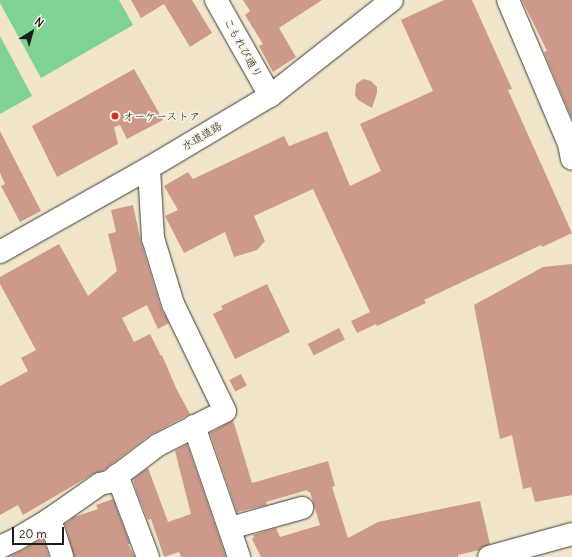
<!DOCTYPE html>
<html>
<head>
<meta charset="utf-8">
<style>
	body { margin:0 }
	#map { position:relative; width:572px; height:557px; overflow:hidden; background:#f0e5ca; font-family:Delius,"Klee One",sans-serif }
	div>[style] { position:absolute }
	.green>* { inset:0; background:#7ed295 }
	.building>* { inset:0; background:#cc998b; transform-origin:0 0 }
	.roads { filter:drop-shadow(0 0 1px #3c3a36) drop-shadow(0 0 1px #3c3a36) }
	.minor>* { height:22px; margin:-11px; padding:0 11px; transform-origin:11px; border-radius:11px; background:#fff }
	.dots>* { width:11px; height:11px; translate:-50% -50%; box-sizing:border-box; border:2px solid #f7f3e8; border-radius:50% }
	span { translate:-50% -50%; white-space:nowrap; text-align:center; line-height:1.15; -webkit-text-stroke:3.5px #f7f3e8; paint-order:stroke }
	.street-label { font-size:11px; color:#1c1c1c }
	.poi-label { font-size:11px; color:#1c1c1c }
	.left { translate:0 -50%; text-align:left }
	.north { position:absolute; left:12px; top:12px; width:40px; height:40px; -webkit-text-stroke:3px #f7f3e8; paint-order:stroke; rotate:37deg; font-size:11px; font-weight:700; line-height:16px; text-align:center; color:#1c1c1c }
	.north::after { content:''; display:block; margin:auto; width:14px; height:18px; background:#1c1c1c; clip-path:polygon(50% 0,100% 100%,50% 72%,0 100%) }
	.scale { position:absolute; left:12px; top:527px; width:52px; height:18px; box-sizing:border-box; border:2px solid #1c1c1c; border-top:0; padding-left:5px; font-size:12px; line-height:14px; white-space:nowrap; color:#1c1c1c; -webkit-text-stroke:3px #f7f3e8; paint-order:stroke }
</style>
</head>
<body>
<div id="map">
	<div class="green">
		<div style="clip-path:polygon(0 0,119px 0,133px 25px,41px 78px,0 3px)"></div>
		<div style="clip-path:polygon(0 36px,32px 96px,0 114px)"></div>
	</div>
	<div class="building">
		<div style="clip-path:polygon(131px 0,192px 0,212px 33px,190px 47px,164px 4px,141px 18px)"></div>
		<div style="clip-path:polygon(243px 0,322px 0,279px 28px,296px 57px,273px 72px,259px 46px,263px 44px,245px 15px,250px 11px)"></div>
		<div style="clip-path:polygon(444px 0,472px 0,512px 89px,508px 90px,572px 233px,542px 247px,541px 245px,424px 300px,426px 303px,377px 326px,376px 324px,357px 333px,351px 321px,370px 312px,313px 189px,254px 216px,265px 241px,257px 250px,234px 257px,225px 232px,184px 253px,165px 216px,178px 210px,164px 186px,188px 172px,193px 179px,284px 136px,289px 146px,327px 131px,350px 186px,381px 171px,360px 124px,433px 91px,401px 20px)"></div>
		<div style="clip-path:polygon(522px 0,572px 0,572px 119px,544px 52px,547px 51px)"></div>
		<div style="clip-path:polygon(134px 69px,163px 120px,127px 139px,120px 125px,114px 127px,118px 144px,57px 177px,32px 126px)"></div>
		<div style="clip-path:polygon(363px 79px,371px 81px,377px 87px,377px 93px,372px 108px,358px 100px,355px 95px,356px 84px)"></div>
		<div style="clip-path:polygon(0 131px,41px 211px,20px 222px,1px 186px,5px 184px,0 173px)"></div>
		<div style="clip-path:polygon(133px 205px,141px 242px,161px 308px,169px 323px,158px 329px,147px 305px,122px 318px,134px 342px,150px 334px,161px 356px,162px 355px,176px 388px,190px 414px,150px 435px,104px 470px,93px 474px,23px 515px,18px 505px,0 515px,0 386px,28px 371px,21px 358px,36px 350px,0 284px,0 277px,59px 244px,88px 296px,117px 271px,108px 234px,116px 232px,111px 210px)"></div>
		<div style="clip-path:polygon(572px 264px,572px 495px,535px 502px,531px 487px,523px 489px,512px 435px,500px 439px,474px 305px,543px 267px)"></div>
		<div style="clip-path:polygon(267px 284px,290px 332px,235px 359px,213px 314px,223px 309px,221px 306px)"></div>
		<div style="left:339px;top:328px;width:13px;height:35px;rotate:63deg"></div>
		<div style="left:241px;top:374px;width:13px;height:13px;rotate:63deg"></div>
		<div style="clip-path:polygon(233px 420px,252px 483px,328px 461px,335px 486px,332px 487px,348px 538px,378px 522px,480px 501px,490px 544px,479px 550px,458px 555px,458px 557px,261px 557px,252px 539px,254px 537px,253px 535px,276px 528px,280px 537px,320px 525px,310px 492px,308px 492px,307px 490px,266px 502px,267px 505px,237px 512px,210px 433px)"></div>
		<div style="clip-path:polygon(187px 444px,226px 557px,181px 557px,179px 552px,164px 557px,151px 519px,148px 520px,136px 490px,133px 479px,148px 468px,168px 522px,191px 514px,175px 451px)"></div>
		<div style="clip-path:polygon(113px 499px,130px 544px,128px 544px,135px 557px,74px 557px,65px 524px,74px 517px,98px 509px,96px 505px)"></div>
		<div style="clip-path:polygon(43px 538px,49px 557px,8px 557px,23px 550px)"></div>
	</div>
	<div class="roads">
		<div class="minor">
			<div style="left:216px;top:0;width:110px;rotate:60.6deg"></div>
			<div style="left:508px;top:0;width:156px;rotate:67deg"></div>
			<div style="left:569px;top:144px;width:15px;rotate:79deg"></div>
			<div style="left:0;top:252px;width:171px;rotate:-29.4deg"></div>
			<div style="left:149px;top:168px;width:141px;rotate:-30.8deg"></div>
			<div style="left:270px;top:96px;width:155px;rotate:-38.2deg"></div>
			<div style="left:194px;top:426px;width:139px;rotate:71deg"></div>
			<div style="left:117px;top:475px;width:88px;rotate:69.3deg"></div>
			<div style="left:50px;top:519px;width:40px;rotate:72deg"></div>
			<div style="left:230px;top:528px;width:75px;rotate:-15.5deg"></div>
			<div style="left:0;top:547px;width:19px;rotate:-25deg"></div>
			<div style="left:17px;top:539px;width:39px;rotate:-31deg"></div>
			<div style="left:50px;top:519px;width:61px;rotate:-35deg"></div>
			<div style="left:100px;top:484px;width:9px;rotate:-13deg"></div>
			<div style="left:109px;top:482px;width:61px;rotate:-37.1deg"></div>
			<div style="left:158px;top:445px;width:75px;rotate:-26.9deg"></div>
			<div style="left:225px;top:411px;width:119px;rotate:-115.9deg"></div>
			<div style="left:173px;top:304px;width:69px;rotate:-106.9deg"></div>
			<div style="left:153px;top:238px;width:70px;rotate:-93.3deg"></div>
			<div style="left:489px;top:557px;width:86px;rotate:-15.5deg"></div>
		</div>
	</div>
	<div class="dots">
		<div style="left:115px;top:116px;background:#c8321e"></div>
	</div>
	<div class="street-label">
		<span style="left:243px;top:48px;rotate:61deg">こもれび通り</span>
		<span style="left:202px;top:136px;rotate:-31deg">水道道路</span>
	</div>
	<div class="poi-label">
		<span class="left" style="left:123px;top:116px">オーケーストア</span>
	</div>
	<div class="north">N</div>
	<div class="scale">20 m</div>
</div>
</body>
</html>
